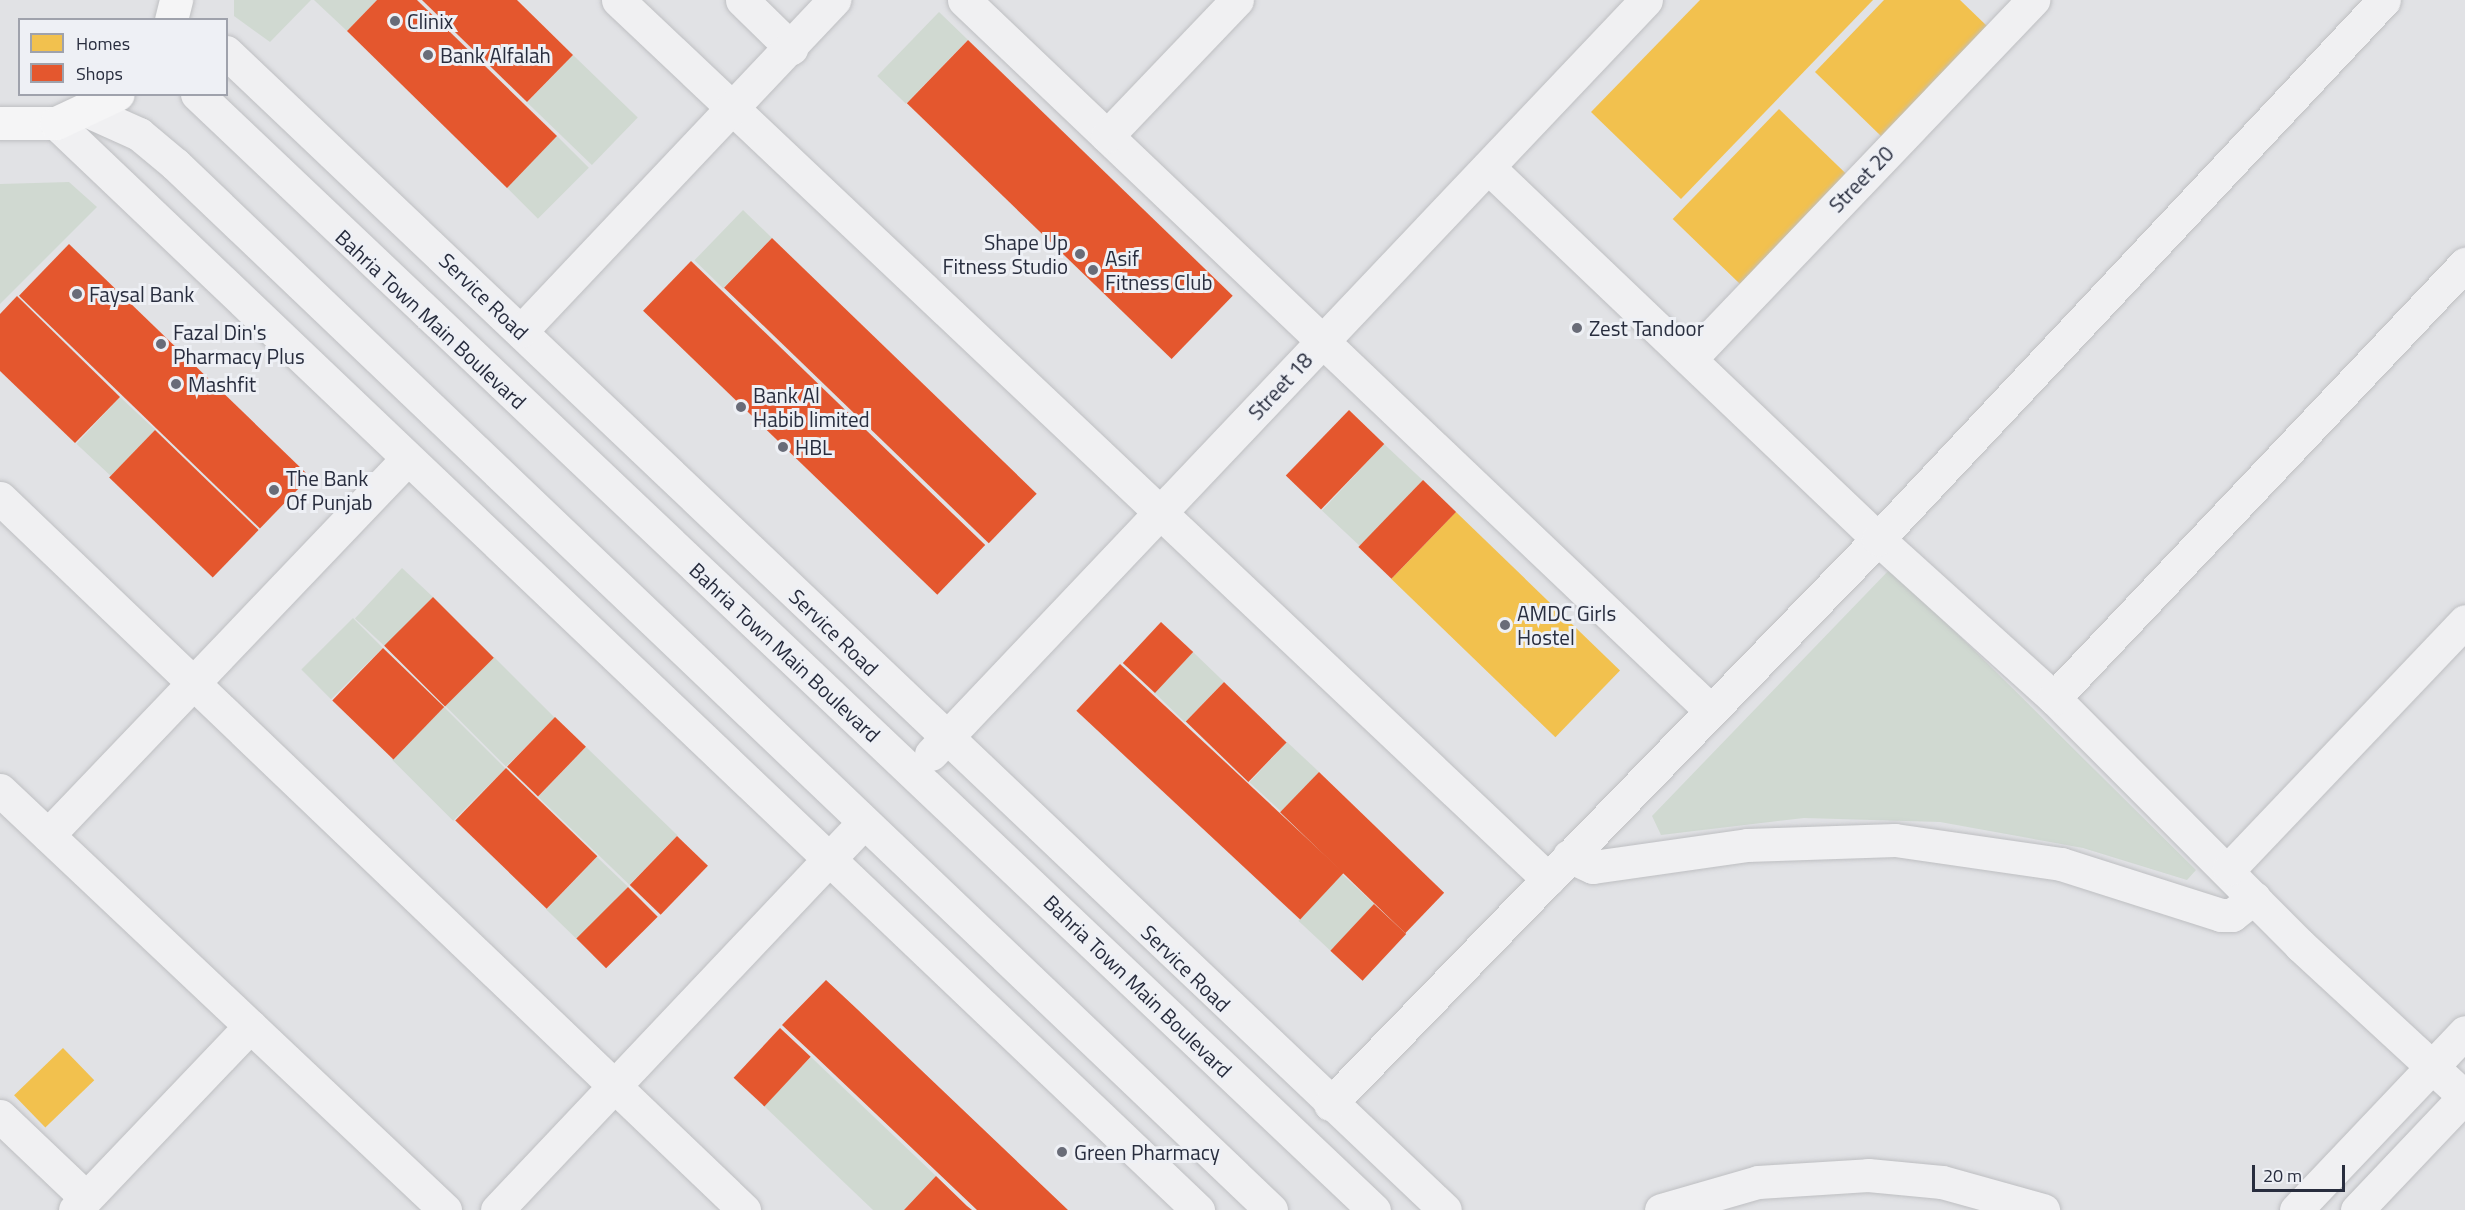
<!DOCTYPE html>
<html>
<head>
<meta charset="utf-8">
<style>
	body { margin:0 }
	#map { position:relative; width:2465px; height:1210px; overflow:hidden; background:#e1e2e5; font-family:"Titillium Web",sans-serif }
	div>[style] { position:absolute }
	.green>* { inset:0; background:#d0d9d1; transform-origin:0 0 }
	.homes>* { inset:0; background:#f2c14e; transform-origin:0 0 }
	.shops>* { inset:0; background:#e4572e; transform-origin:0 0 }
	.roads { filter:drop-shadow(0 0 2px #bebfc2) drop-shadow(0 0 2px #bebfc2) }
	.minor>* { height:33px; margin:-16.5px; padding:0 16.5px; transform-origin:16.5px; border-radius:16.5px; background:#f0f0f2 }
	.major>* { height:33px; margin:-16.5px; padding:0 16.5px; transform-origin:16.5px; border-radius:16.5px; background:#f5f5f6 }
	.dots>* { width:16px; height:16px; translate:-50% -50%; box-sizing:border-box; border:3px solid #eef0f5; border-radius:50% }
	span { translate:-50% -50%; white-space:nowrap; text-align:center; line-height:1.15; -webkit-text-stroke:6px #eef0f5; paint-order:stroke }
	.poi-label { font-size:21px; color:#282d3e }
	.left { translate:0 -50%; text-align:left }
	.right { translate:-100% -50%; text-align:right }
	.street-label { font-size:21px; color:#282d3e }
	.legend { position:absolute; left:18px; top:18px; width:210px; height:78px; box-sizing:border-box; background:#eef0f5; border:2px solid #9fa2ac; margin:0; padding:8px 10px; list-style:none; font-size:18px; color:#282d3e }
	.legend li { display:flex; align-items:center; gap:12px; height:30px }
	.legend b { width:30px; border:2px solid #9fa2ac }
	.scale { position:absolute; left:2252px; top:1165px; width:93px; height:27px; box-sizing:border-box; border:3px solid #282d3e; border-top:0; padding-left:8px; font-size:18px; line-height:21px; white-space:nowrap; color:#282d3e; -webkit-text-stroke:4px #eef0f5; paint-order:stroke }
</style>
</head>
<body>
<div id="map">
	<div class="green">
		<div style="clip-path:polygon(234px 0,311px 0,270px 42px,234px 16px)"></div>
		<div style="clip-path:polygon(314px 0,377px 0,347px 31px)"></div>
		<div style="left:939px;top:12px;width:40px;height:89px;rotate:44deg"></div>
		<div style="left:573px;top:55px;width:90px;height:66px;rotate:44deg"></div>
		<div style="left:557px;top:136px;width:45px;height:72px;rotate:45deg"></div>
		<div style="clip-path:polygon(69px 182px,97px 207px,0 304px,0 184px)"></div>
		<div style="left:743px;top:210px;width:40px;height:70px;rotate:44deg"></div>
		<div style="left:120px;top:397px;width:48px;height:64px;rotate:43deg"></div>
		<div style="left:1384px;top:444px;width:53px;height:91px;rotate:43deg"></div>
		<div style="left:402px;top:568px;width:42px;height:69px;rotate:43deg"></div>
		<div style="clip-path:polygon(1891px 568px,2196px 870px,2187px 880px,2083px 848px,1940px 822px,1804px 818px,1661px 835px,1652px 816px)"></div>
		<div style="left:353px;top:618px;width:42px;height:73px;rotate:45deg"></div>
		<div style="left:1193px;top:652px;width:43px;height:56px;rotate:44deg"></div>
		<div style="left:494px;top:657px;width:86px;height:69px;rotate:45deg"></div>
		<div style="left:444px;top:707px;width:87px;height:74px;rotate:45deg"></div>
		<div style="left:1287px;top:742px;width:44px;height:55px;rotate:43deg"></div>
		<div style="left:586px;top:747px;width:127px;height:69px;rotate:44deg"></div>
		<div style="left:597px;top:857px;width:43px;height:73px;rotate:44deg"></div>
		<div style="left:1342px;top:874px;width:44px;height:64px;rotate:43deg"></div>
		<div style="clip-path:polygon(811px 1057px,936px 1176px,904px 1210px,873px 1210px,764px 1106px)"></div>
	</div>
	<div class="homes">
		<div style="clip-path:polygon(1700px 0,1873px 0,1681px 199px,1591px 112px)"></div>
		<div style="clip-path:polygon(1884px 0,1960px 0,1988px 27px,1882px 137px,1815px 72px)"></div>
		<div style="left:1779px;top:109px;width:94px;height:153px;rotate:44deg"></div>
		<div style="left:1456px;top:512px;width:228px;height:93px;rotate:44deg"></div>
		<div style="left:63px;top:1048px;width:45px;height:68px;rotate:46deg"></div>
	</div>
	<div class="shops">
		<div style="clip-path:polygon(377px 0,417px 0,557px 136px,507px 188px,347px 31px)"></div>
		<div style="clip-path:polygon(422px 0,517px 0,573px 55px,527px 102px)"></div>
		<div style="left:968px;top:40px;width:368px;height:88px;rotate:44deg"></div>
		<div style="left:772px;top:238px;width:368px;height:69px;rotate:44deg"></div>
		<div style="left:69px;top:244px;width:335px;height:72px;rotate:44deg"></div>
		<div style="left:691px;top:261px;width:409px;height:69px;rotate:44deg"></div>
		<div style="clip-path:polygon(17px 296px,120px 397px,75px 443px,0 371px,0 314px)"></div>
		<div style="left:1349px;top:410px;width:49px;height:91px;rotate:44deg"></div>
		<div style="left:155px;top:430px;width:144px;height:66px;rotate:44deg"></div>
		<div style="left:1423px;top:480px;width:46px;height:93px;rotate:44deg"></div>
		<div style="left:433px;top:597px;width:86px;height:69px;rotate:45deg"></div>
		<div style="left:1161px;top:622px;width:44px;height:56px;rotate:43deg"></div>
		<div style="left:383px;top:648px;width:85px;height:73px;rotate:44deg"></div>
		<div style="left:1120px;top:664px;width:306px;height:64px;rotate:43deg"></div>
		<div style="left:1224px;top:682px;width:87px;height:55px;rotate:44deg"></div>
		<div style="left:555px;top:717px;width:43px;height:69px;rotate:44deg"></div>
		<div style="left:506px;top:768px;width:127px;height:73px;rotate:44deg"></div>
		<div style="left:1319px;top:772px;width:174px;height:56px;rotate:44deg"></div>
		<div style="left:677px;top:836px;width:43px;height:68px;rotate:44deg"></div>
		<div style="left:628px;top:887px;width:42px;height:73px;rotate:45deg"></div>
		<div style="left:1374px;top:904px;width:44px;height:64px;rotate:43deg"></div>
		<div style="clip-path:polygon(826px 980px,857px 1009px,1068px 1210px,977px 1210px,814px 1055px,782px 1025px)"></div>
		<div style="left:780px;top:1028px;width:42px;height:68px;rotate:43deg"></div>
		<div style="clip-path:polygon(936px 1176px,967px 1206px,972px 1210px,904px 1210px)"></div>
	</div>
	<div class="roads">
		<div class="minor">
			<div style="left:618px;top:0;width:1280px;rotate:43.39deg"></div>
			<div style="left:742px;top:0;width:69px;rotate:44.4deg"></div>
			<div style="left:964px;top:0;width:1028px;rotate:43.58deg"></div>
			<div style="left:226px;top:52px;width:1681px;rotate:43.53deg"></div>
			<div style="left:197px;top:94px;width:1622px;rotate:43.48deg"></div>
			<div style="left:90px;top:112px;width:54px;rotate:24.2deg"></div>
			<div style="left:139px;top:134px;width:47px;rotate:39.8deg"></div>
			<div style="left:175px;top:164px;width:1515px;rotate:43.66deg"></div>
			<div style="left:56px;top:123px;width:1577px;rotate:43.59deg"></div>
			<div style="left:1107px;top:136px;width:188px;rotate:-46.3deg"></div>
			<div style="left:1488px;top:167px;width:539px;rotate:43.65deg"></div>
			<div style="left:1878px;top:539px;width:237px;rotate:42.1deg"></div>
			<div style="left:2054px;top:698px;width:349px;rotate:45.1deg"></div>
			<div style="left:2300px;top:945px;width:224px;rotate:42.7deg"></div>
			<div style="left:521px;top:331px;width:456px;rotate:-46.6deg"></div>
			<div style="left:1690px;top:359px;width:497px;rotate:-46.3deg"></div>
			<div style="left:0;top:498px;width:1030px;rotate:43.74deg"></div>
			<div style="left:2054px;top:698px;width:598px;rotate:-46.56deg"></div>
			<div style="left:931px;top:754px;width:1039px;rotate:-46.52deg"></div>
			<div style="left:0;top:790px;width:612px;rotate:43.34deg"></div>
			<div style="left:48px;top:835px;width:520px;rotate:-46.32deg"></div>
			<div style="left:1569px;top:856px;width:26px;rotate:25deg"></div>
			<div style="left:1593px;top:867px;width:156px;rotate:-8.1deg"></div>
			<div style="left:1747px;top:845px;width:148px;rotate:-1.9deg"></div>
			<div style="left:1895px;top:840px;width:168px;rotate:8.2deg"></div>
			<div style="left:2061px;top:864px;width:168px;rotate:17.7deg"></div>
			<div style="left:2221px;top:915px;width:11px"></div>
			<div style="left:2232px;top:915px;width:28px;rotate:-38deg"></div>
			<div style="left:2229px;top:869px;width:342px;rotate:-46.4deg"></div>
			<div style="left:1330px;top:1104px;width:787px;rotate:-45.88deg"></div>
			<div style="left:1878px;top:539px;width:739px;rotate:-46.81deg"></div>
			<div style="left:0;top:1116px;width:119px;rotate:43.6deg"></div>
			<div style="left:75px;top:1210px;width:254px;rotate:-46.4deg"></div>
			<div style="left:497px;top:1210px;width:534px;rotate:-46.59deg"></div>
			<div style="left:1661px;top:1210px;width:101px;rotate:-16.1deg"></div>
			<div style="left:1758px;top:1182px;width:110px;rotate:-3.6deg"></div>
			<div style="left:1868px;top:1175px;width:74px;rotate:5.4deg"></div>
			<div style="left:1942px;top:1182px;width:105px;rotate:15.5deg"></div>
			<div style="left:2296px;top:1210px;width:245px;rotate:-46.5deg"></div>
			<div style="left:2357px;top:1210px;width:157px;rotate:-46.5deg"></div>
		</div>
		<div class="major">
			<div style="left:171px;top:20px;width:21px;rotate:-76deg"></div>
			<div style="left:0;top:123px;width:56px"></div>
			<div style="left:56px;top:123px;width:68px;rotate:-25.1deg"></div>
		</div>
	</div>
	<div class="dots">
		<div style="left:395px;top:21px;background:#696c78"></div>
		<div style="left:428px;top:55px;background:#696c78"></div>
		<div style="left:1080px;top:254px;background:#696c78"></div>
		<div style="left:1093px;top:270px;background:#696c78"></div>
		<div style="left:77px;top:294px;background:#696c78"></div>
		<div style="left:1577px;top:328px;background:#696c78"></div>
		<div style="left:161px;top:344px;background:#696c78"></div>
		<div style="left:176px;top:384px;background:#696c78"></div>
		<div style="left:741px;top:407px;background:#696c78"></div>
		<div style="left:783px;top:447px;background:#696c78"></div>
		<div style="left:274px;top:490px;background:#696c78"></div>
		<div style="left:1505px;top:625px;background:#696c78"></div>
		<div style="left:1062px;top:1152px;background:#696c78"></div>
	</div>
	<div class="poi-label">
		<span class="left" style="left:407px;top:21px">Clinix</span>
		<span class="left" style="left:440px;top:55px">Bank Alfalah</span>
		<span class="right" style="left:1068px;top:254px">Shape Up<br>Fitness Studio</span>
		<span class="left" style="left:1105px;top:270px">Asif<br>Fitness Club</span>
		<span class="left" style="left:89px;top:294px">Faysal Bank</span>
		<span class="left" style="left:1589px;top:328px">Zest Tandoor</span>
		<span class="left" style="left:173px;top:344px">Fazal Din's<br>Pharmacy Plus</span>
		<span class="left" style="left:188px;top:384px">Mashfit</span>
		<span class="left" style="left:753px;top:407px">Bank Al<br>Habib limited</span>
		<span class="left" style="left:795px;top:447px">HBL</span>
		<span class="left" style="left:286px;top:490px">The Bank<br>Of Punjab</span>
		<span class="left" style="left:1517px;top:625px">AMDC Girls<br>Hostel</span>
		<span class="left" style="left:1074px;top:1152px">Green Pharmacy</span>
	</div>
	<div class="street-label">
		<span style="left:1861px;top:179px;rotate:-46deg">Street 20</span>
		<span style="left:484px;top:296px;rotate:44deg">Service Road</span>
		<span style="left:431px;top:319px;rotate:43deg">Bahria Town Main Boulevard</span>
		<span style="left:1280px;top:386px;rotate:-47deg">Street 18</span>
		<span style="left:834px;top:632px;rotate:44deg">Service Road</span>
		<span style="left:785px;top:652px;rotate:43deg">Bahria Town Main Boulevard</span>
		<span style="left:1186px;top:968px;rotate:44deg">Service Road</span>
		<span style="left:1138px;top:986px;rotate:44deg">Bahria Town Main Boulevard</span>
	</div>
	<ul class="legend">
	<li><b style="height:16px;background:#f2c14e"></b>Homes</li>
	<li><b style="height:16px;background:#e4572e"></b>Shops</li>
	</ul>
	<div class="scale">20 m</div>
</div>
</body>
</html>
